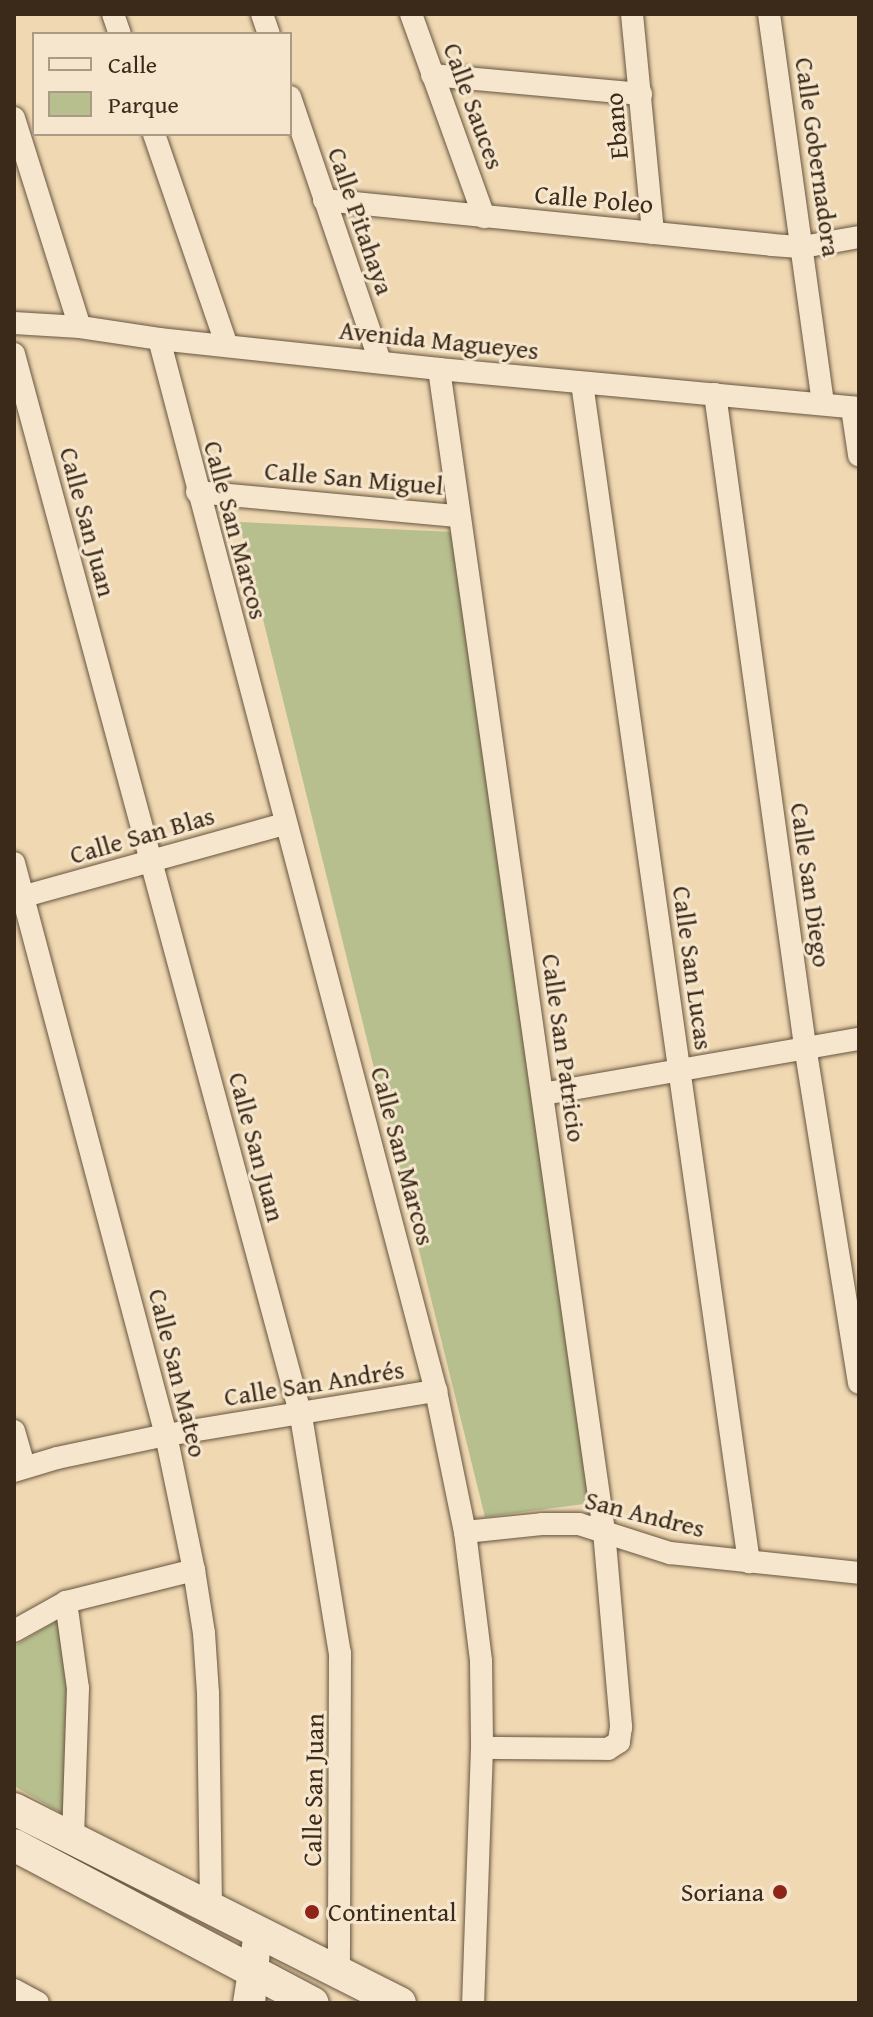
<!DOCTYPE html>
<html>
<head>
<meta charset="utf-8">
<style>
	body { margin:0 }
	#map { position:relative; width:873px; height:2017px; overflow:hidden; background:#efd8b2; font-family:"Gentium Book Plus",serif }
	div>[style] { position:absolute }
	.green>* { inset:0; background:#b7bf8e }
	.roads { filter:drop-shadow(0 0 2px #68553f) drop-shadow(0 0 2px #68553f) }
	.service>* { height:11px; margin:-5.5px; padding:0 5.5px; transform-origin:5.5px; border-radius:5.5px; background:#f5e6cd }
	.minor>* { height:22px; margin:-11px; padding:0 11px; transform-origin:11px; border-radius:11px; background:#f5e6cd }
	.secondary>* { height:32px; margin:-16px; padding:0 16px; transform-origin:16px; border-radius:16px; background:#f5e6cd }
	.dots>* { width:22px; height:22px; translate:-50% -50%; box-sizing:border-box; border:4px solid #f5e6cd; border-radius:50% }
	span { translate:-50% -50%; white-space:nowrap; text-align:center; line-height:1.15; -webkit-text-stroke:6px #f5e6cd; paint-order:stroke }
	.street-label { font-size:26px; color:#3b2919 }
	.poi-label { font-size:26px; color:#3b2919 }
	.right { translate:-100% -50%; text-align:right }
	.left { translate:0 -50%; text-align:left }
	.frame { position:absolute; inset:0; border:16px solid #3b2919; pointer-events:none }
	.legend { position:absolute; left:32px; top:32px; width:260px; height:104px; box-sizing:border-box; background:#f5e6cd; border:2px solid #ab9a85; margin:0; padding:10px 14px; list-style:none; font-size:24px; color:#3b2919 }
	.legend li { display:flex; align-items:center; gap:16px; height:40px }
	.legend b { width:40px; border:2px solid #ab9a85 }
</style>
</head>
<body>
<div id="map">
	<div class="green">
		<div style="clip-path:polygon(239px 522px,453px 532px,592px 1503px,485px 1517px)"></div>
		<div style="clip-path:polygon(60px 1619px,74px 1674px,70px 1818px,14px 1786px,14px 1646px)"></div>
	</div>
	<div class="roads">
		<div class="service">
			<div style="left:259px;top:2003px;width:63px;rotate:-84.6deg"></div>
		</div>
		<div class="minor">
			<div style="left:113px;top:14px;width:21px;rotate:71deg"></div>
			<div style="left:262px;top:14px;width:21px;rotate:71deg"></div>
			<div style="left:411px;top:14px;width:216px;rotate:70.2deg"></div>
			<div style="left:632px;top:14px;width:220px;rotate:84.5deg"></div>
			<div style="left:769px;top:14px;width:393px;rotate:82.1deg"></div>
			<div style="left:432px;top:75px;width:210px;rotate:5.2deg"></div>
			<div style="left:290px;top:97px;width:280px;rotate:71.2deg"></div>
			<div style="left:14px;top:118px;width:219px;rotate:72.5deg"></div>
			<div style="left:154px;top:134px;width:224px;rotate:71deg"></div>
			<div style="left:324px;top:200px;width:450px;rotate:5.7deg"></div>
			<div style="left:772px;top:245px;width:31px;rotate:4deg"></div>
			<div style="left:803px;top:247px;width:57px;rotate:-10.1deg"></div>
			<div style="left:14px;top:323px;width:66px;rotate:3.5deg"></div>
			<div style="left:80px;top:327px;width:80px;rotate:8.6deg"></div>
			<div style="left:159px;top:339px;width:282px;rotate:6.1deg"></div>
			<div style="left:439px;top:369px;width:422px;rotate:5.3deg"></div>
			<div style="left:159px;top:339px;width:1088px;rotate:75.25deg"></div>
			<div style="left:436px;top:1391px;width:144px;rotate:78.4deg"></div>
			<div style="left:465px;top:1532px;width:130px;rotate:82.9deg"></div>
			<div style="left:481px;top:1661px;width:87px;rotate:89.3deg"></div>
			<div style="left:482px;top:1748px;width:255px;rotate:92deg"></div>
			<div style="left:14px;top:354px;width:1100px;rotate:74.88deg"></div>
			<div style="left:301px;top:1416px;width:240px;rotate:80.7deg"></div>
			<div style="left:340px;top:1653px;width:318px;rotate:90.2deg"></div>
			<div style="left:439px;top:369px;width:1174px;rotate:81.92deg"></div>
			<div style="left:604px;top:1531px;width:197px;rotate:85deg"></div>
			<div style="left:621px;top:1727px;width:15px;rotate:98deg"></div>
			<div style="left:619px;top:1742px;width:13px;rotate:148deg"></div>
			<div style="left:608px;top:1749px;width:126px;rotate:-179.5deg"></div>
			<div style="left:582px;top:383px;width:1191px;rotate:81.94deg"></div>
			<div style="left:715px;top:394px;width:658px;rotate:82.14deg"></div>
			<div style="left:805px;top:1046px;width:341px;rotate:80.9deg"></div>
			<div style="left:852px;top:408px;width:48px;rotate:81.5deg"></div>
			<div style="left:197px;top:492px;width:261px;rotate:5.3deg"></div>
			<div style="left:14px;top:863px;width:592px;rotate:75.12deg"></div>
			<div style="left:166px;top:1435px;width:138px;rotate:78.3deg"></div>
			<div style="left:194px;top:1570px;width:64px;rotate:81deg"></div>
			<div style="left:204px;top:1633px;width:60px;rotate:86.2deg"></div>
			<div style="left:208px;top:1693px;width:216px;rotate:89.2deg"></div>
			<div style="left:14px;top:899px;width:281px;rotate:-15.5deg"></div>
			<div style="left:543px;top:1094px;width:321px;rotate:-9.9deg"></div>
			<div style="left:14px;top:1431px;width:36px;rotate:74deg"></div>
			<div style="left:14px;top:1471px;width:45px;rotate:-16.8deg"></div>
			<div style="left:57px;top:1458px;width:111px;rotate:-11.9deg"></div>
			<div style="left:166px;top:1435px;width:274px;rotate:-9.3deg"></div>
			<div style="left:465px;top:1532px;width:77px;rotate:-5.9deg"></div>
			<div style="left:542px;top:1524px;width:37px"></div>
			<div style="left:579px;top:1524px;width:96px;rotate:17.7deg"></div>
			<div style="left:670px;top:1553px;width:190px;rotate:6deg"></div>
			<div style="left:66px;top:1602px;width:87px;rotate:82.1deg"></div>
			<div style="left:78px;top:1688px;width:151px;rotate:91.9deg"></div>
			<div style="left:14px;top:1631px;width:60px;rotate:-29.1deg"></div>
			<div style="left:66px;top:1602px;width:132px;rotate:-14deg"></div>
			<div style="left:14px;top:1990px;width:27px;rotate:28deg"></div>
			<div style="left:244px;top:2003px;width:71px;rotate:-81.1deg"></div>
		</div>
		<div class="secondary">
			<div style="left:14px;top:1809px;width:432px;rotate:26.7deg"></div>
			<div style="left:14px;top:1845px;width:338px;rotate:27.9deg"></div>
		</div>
	</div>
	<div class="dots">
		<div style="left:780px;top:1892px;background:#8f2418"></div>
		<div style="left:312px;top:1912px;background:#8f2418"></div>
	</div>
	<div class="street-label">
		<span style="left:474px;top:106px;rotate:70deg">Calle Sauces</span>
		<span style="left:616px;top:126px;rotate:-95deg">Ebano</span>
		<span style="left:818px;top:157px;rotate:82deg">Calle Gobernadora</span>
		<span style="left:594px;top:199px;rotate:5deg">Calle Poleo</span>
		<span style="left:361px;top:221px;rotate:71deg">Calle Pitahaya</span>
		<span style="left:439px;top:340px;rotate:6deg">Avenida Magueyes</span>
		<span style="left:354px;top:478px;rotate:5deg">Calle San Miguel</span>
		<span style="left:88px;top:522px;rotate:75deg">Calle San Juan</span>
		<span style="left:236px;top:530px;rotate:75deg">Calle San Marcos</span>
		<span style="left:142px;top:835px;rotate:-16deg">Calle San Blas</span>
		<span style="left:811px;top:885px;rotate:82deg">Calle San Diego</span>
		<span style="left:693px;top:968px;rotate:82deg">Calle San Lucas</span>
		<span style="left:564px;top:1048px;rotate:82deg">Calle San Patricio</span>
		<span style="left:257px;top:1147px;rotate:75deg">Calle San Juan</span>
		<span style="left:403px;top:1156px;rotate:75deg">Calle San Marcos</span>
		<span style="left:178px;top:1373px;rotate:76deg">Calle San Mateo</span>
		<span style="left:314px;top:1383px;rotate:-9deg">Calle San Andrés</span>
		<span style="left:645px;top:1514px;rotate:14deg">San Andres</span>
		<span style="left:313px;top:1790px;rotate:-89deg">Calle San Juan</span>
	</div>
	<div class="poi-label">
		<span class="right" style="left:764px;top:1892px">Soriana</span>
		<span class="left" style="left:328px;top:1912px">Continental</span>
	</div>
	<div class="frame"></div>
	<ul class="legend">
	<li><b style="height:10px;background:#f5e6cd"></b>Calle</li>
	<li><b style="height:22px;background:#b7bf8e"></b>Parque</li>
	</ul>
</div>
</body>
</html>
